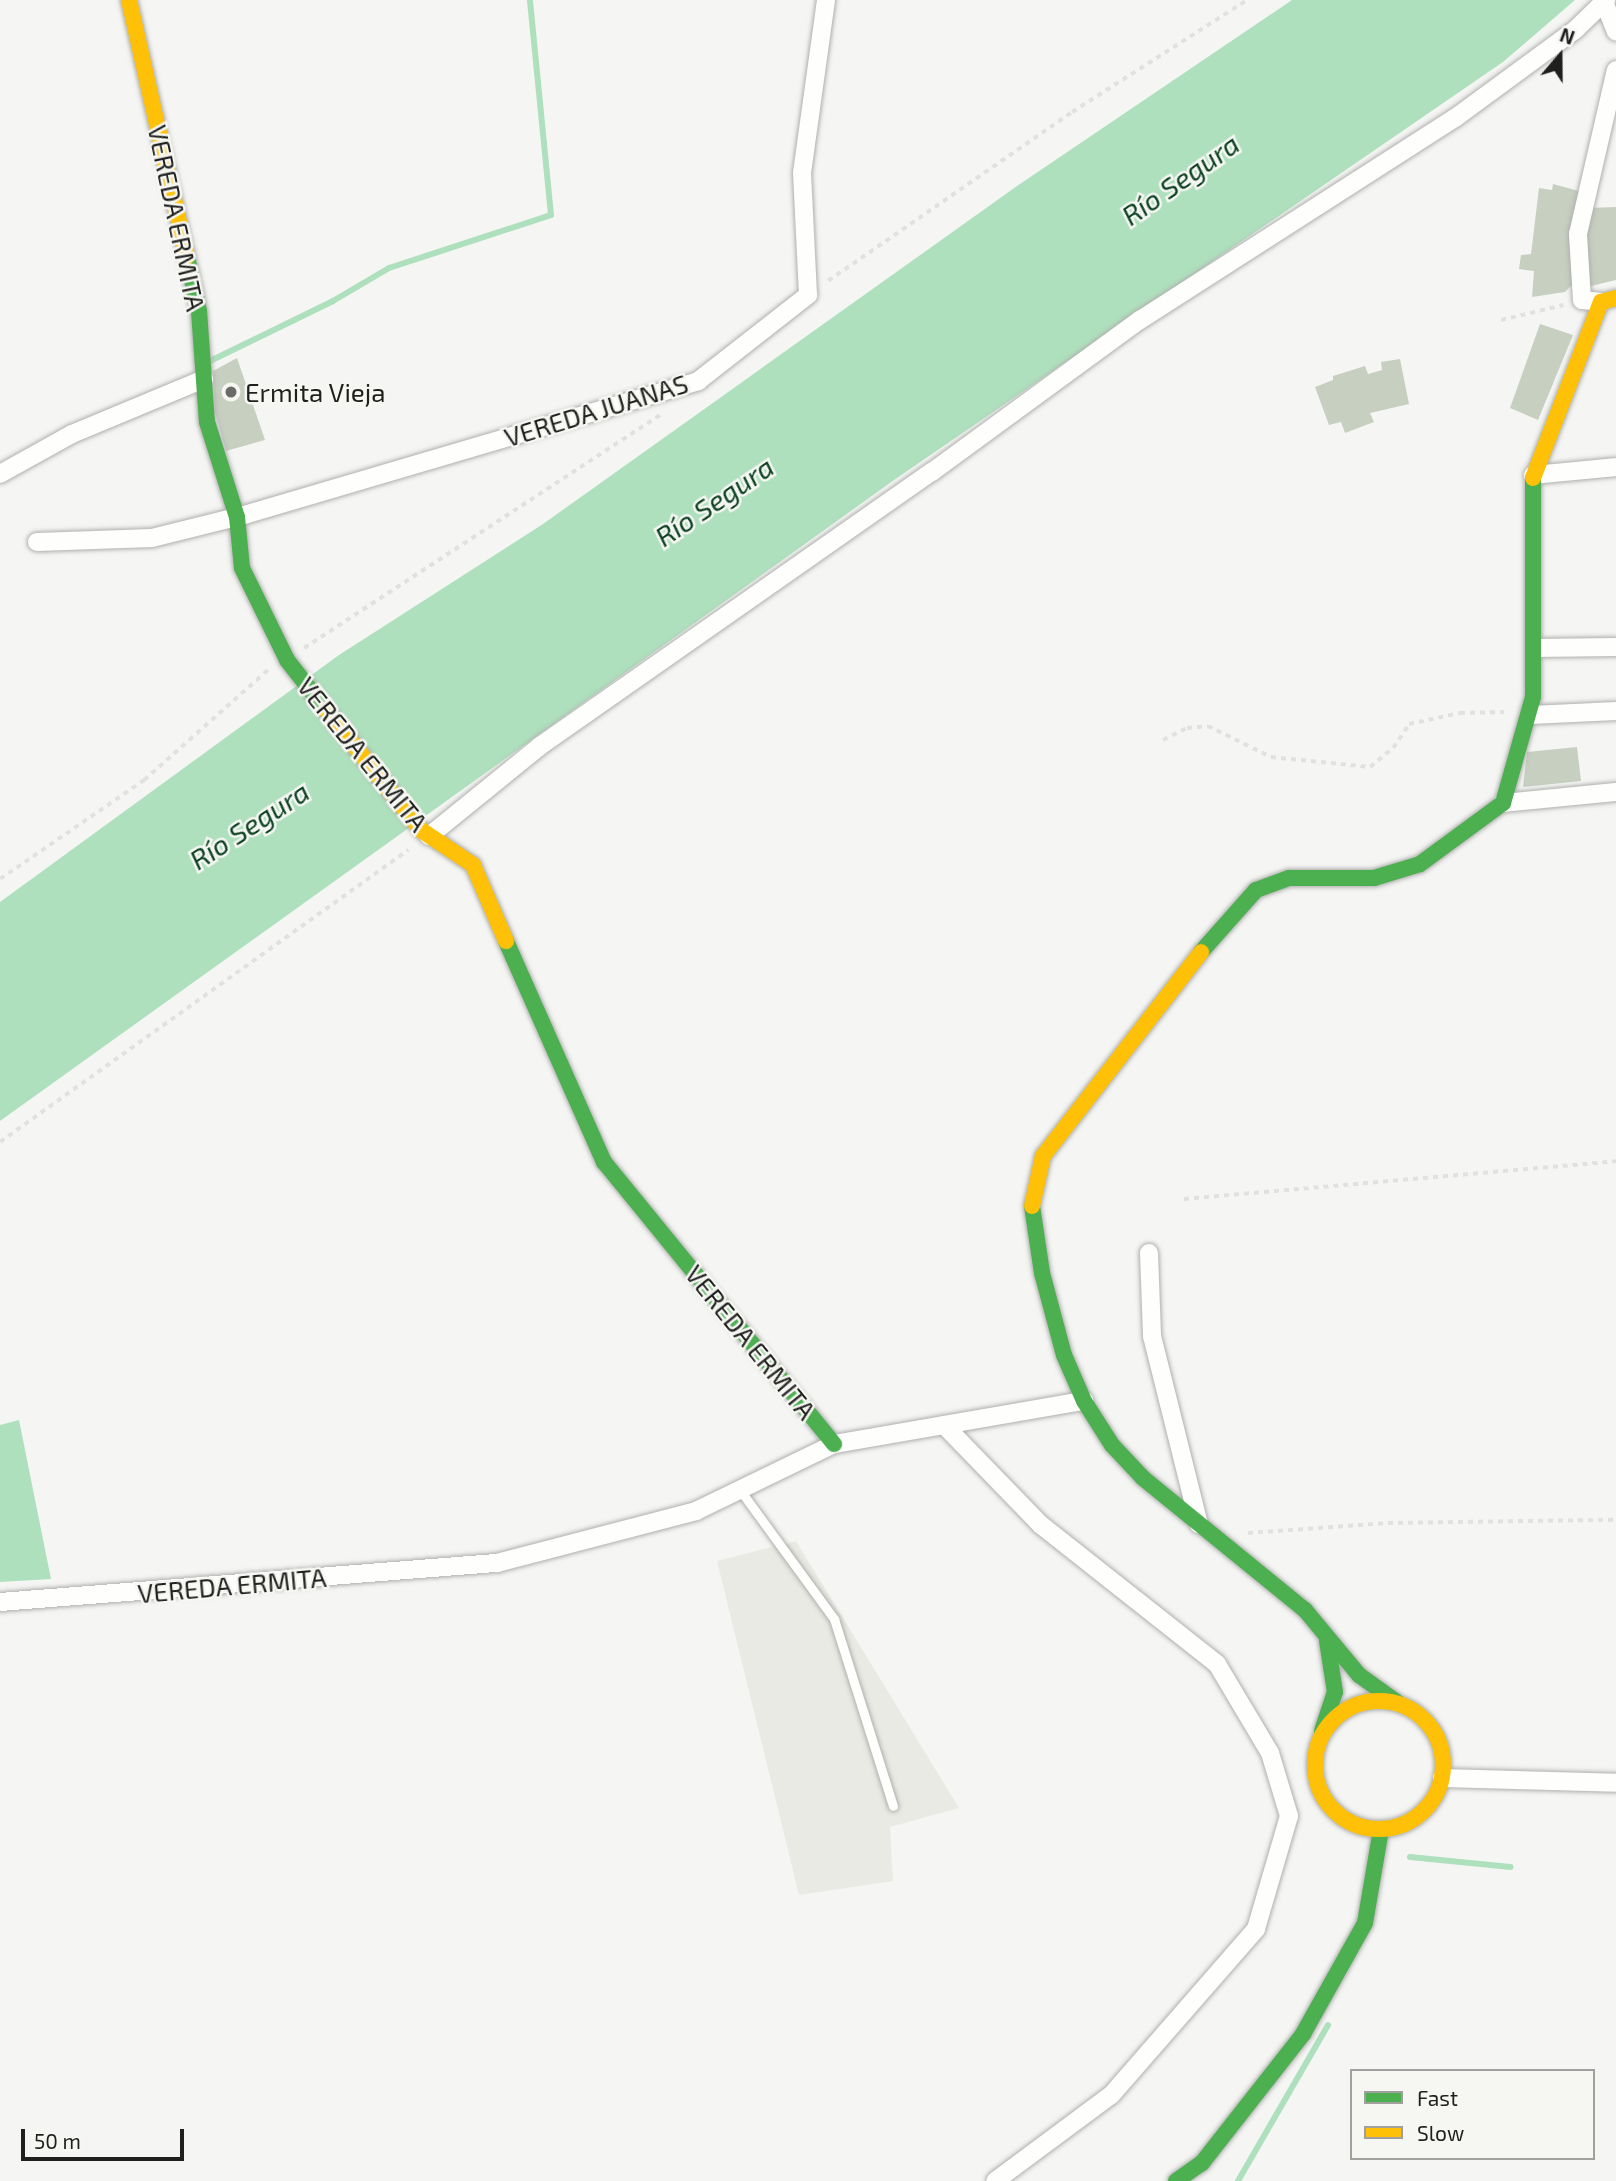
<!DOCTYPE html>
<html>
<head>
<meta charset="utf-8">
<style>
	body { margin:0 }
	#map { position:relative; width:1616px; height:2181px; overflow:hidden; background:#f5f6f4; font-family:"Exo 2",sans-serif }
	div>[style] { position:absolute }
	.built>* { inset:0; background:#e9eae3 }
	.water>* { inset:0; background:#afe0bd }
	.stream>* { height:6px; margin:-3px; padding:0 3px; transform-origin:3px; border-radius:3px; background:#afe0bd }
	.building>* { inset:0; background:#c7cfc1 }
	.path>* { height:3.5px; margin-top:-1.75px; transform-origin:0; background:repeating-linear-gradient(90deg,#e1e2e0 0 5px,transparent 0 10px) }
	.roads { filter:drop-shadow(0 0 2px #afb0ae) drop-shadow(0 0 2px #afb0ae) }
	.lane>* { height:9px; margin:-4.5px; padding:0 4.5px; transform-origin:4.5px; border-radius:4.5px; background:#fefefd }
	.street>* { height:18px; margin:-9px; padding:0 9px; transform-origin:9px; border-radius:9px; background:#fefefd }
	.fast>* { height:16px; margin:-8px; padding:0 8px; transform-origin:8px; border-radius:8px; background:#4caf50 }
	.slow>* { height:16px; margin:-8px; padding:0 8px; transform-origin:8px; border-radius:8px; background:#ffc107 }
	.slow>.ring { margin:-8px; padding:0; box-sizing:content-box; background:none; border:16px solid #ffc107; border-radius:50% }
	.dots>* { width:19px; height:19px; translate:-50% -50%; box-sizing:border-box; border:4px solid #f6f7f3; border-radius:50% }
	span { translate:-50% -50%; white-space:nowrap; text-align:center; line-height:1.15; -webkit-text-stroke:5px #f6f7f3; paint-order:stroke }
	.street-label { font-size:26px; color:#1f1f1e }
	.poi-label { font-size:26px; color:#1f1f1e }
	.left { translate:0 -50%; text-align:left }
	.water-label { font-size:28px; color:#0b4121; font-style:italic }
	.legend { position:absolute; left:1350px; top:2069px; width:245px; height:91px; box-sizing:border-box; background:#f6f7f3; border:2px solid #a0a19e; margin:0; padding:9px 12px; list-style:none; font-size:21px; color:#1f1f1e }
	.legend li { display:flex; align-items:center; gap:14px; height:35px }
	.legend b { width:35px; border:2px solid #a0a19e }
	.north { position:absolute; left:1525px; top:21px; width:70px; height:70px; -webkit-text-stroke:5px #f6f7f3; paint-order:stroke; rotate:20deg; font-size:19px; font-weight:700; line-height:28px; text-align:center; color:#1f1f1e }
	.north::after { content:''; display:block; margin:auto; width:24px; height:32px; background:#1f1f1e; clip-path:polygon(50% 0,100% 100%,50% 72%,0 100%) }
	.scale { position:absolute; left:21px; top:2129px; width:163px; height:32px; box-sizing:border-box; border:4px solid #1f1f1e; border-top:0; padding-left:9px; font-size:21px; line-height:24px; white-space:nowrap; color:#1f1f1e; -webkit-text-stroke:5px #f6f7f3; paint-order:stroke }
</style>
</head>
<body>
<div id="map">
	<div class="built">
		<div style="clip-path:polygon(796px 1541px,959px 1808px,890px 1827px,893px 1881px,799px 1895px,717px 1561px)"></div>
	</div>
	<div class="water">
		<div style="clip-path:polygon(1292px 0,1575px 0,1503px 62px,894px 480px,0 1121px,0 902px,339px 655px,543px 524px,1017px 186px)"></div>
		<div style="clip-path:polygon(19px 1420px,51px 1579px,0 1582px,0 1425px)"></div>
	</div>
	<div class="stream">
		<div style="left:210px;top:361px;width:137px;rotate:-26deg"></div>
		<div style="left:333px;top:301px;width:65px;rotate:-30.5deg"></div>
		<div style="left:389px;top:268px;width:170px;rotate:-18.1deg"></div>
		<div style="left:551px;top:215px;width:216px;rotate:-95.6deg"></div>
		<div style="left:1410px;top:1857px;width:101px;rotate:5.7deg"></div>
		<div style="left:1238px;top:2181px;width:180px;rotate:-60deg"></div>
	</div>
	<div class="building">
		<div style="clip-path:polygon(1553px 184px,1579px 191px,1572px 242px,1574px 283px,1565px 292px,1532px 297px,1534px 271px,1519px 269px,1521px 255px,1531px 254px,1539px 188px,1552px 190px)"></div>
		<div style="clip-path:polygon(1616px 207px,1616px 280px,1587px 287px,1581px 274px,1588px 208px)"></div>
		<div style="clip-path:polygon(1540px 324px,1573px 335px,1538px 420px,1510px 408px)"></div>
		<div style="clip-path:polygon(237px 358px,265px 440px,226px 451px,215px 412px,213px 371px)"></div>
		<div style="clip-path:polygon(1400px 359px,1409px 404px,1370px 413px,1374px 422px,1345px 433px,1341px 422px,1329px 425px,1315px 387px,1333px 380px,1333px 376px,1365px 366px,1368px 374px,1382px 370px,1381px 362px)"></div>
		<div style="clip-path:polygon(1577px 747px,1581px 781px,1523px 787px,1527px 752px)"></div>
	</div>
	<div class="path">
		<div style="left:828px;top:281px;width:297px;rotate:-34.7deg"></div>
		<div style="left:1072px;top:112px;width:208px;rotate:-32.6deg"></div>
		<div style="left:1501px;top:320px;width:64px;rotate:-13.6deg"></div>
		<div style="left:304px;top:648px;width:427px;rotate:-33.2deg"></div>
		<div style="left:1163px;top:740px;width:27px;rotate:-27deg"></div>
		<div style="left:1187px;top:728px;width:21px;rotate:-5deg"></div>
		<div style="left:1208px;top:726px;width:70px;rotate:26.2deg"></div>
		<div style="left:1271px;top:757px;width:100px;rotate:5.8deg"></div>
		<div style="left:1370px;top:767px;width:30px;rotate:-40deg"></div>
		<div style="left:1393px;top:748px;width:29px;rotate:-56deg"></div>
		<div style="left:1409px;top:724px;width:52px;rotate:-12.2deg"></div>
		<div style="left:1460px;top:713px;width:44px;rotate:-1.3deg"></div>
		<div style="left:0;top:879px;width:175px;rotate:-34.5deg"></div>
		<div style="left:144px;top:780px;width:166px;rotate:-41.6deg"></div>
		<div style="left:0;top:1142px;width:502px;rotate:-35.59deg"></div>
		<div style="left:1184px;top:1199px;width:434px;rotate:-5deg"></div>
		<div style="left:1248px;top:1533px;width:140px;rotate:-4.1deg"></div>
		<div style="left:1388px;top:1523px;width:228px;rotate:-0.8deg"></div>
	</div>
	<div class="roads">
		<div class="lane">
			<div style="left:740px;top:1490px;width:160px;rotate:53.9deg"></div>
			<div style="left:834px;top:1619px;width:196px;rotate:72.5deg"></div>
		</div>
		<div class="street">
			<div style="left:1604px;top:2px;width:32px;rotate:68deg"></div>
			<div style="left:1601px;top:302px;width:19px;rotate:-174deg"></div>
			<div style="left:1582px;top:300px;width:66px;rotate:-93.5deg"></div>
			<div style="left:1578px;top:234px;width:168px;rotate:-77deg"></div>
			<div style="left:0;top:474px;width:82px;rotate:-29.1deg"></div>
			<div style="left:72px;top:434px;width:143px;rotate:-22.6deg"></div>
			<div style="left:1533px;top:475px;width:83px;rotate:-5.5deg"></div>
			<div style="left:37px;top:542px;width:115px;rotate:-2deg"></div>
			<div style="left:152px;top:538px;width:88px;rotate:-13.9deg"></div>
			<div style="left:237px;top:517px;width:481px;rotate:-16.4deg"></div>
			<div style="left:698px;top:381px;width:140px;rotate:-38deg"></div>
			<div style="left:808px;top:295px;width:122px;rotate:-92.8deg"></div>
			<div style="left:802px;top:173px;width:175px;rotate:-82.1deg"></div>
			<div style="left:1534px;top:648px;width:82px;rotate:-0.7deg"></div>
			<div style="left:1531px;top:715px;width:85px;rotate:-2.7deg"></div>
			<div style="left:1503px;top:803px;width:114px;rotate:-5.6deg"></div>
			<div style="left:429px;top:836px;width:143px;rotate:-39deg"></div>
			<div style="left:540px;top:746px;width:478px;rotate:-35deg"></div>
			<div style="left:932px;top:472px;width:258px;rotate:-36.2deg"></div>
			<div style="left:1140px;top:320px;width:374px;rotate:-32.7deg"></div>
			<div style="left:1455px;top:118px;width:150px;rotate:-36.3deg"></div>
			<div style="left:1576px;top:29px;width:42px;rotate:-44deg"></div>
			<div style="left:1149px;top:1253px;width:83px;rotate:87.9deg"></div>
			<div style="left:1152px;top:1336px;width:194px;rotate:76deg"></div>
			<div style="left:944px;top:1425px;width:139px;rotate:45.9deg"></div>
			<div style="left:1041px;top:1525px;width:224px;rotate:38.3deg"></div>
			<div style="left:1217px;top:1664px;width:104px;rotate:59.2deg"></div>
			<div style="left:1270px;top:1753px;width:66px;rotate:73.2deg"></div>
			<div style="left:1289px;top:1816px;width:118px;rotate:106.3deg"></div>
			<div style="left:1256px;top:1929px;width:220px;rotate:131.1deg"></div>
			<div style="left:1111px;top:2095px;width:144px;rotate:143.4deg"></div>
			<div style="left:0;top:1602px;width:499px;rotate:-4.5deg"></div>
			<div style="left:497px;top:1563px;width:206px;rotate:-14.6deg"></div>
			<div style="left:696px;top:1511px;width:153px;rotate:-25.9deg"></div>
			<div style="left:834px;top:1444px;width:254px;rotate:-9.8deg"></div>
			<div style="left:1442px;top:1778px;width:174px;rotate:1.6deg"></div>
		</div>
		<div class="fast">
			<div style="left:187px;top:257px;width:55px;rotate:77.5deg"></div>
			<div style="left:199px;top:311px;width:111px;rotate:85.9deg"></div>
			<div style="left:207px;top:422px;width:100px;rotate:72.5deg"></div>
			<div style="left:237px;top:517px;width:51px;rotate:84.4deg"></div>
			<div style="left:242px;top:568px;width:102px;rotate:63.9deg"></div>
			<div style="left:287px;top:660px;width:63px;rotate:52deg"></div>
			<div style="left:506px;top:941px;width:242px;rotate:66.1deg"></div>
			<div style="left:604px;top:1162px;width:364px;rotate:50.8deg"></div>
			<div style="left:1201px;top:952px;width:83px;rotate:-48.4deg"></div>
			<div style="left:1256px;top:890px;width:35px;rotate:-20deg"></div>
			<div style="left:1289px;top:878px;width:85px"></div>
			<div style="left:1374px;top:878px;width:48px;rotate:-16.9deg"></div>
			<div style="left:1420px;top:864px;width:103px;rotate:-36.3deg"></div>
			<div style="left:1503px;top:803px;width:110px;rotate:-74.2deg"></div>
			<div style="left:1533px;top:697px;width:219px;rotate:-90deg"></div>
			<div style="left:1032px;top:1206px;width:68px;rotate:81.5deg"></div>
			<div style="left:1042px;top:1273px;width:85px;rotate:75deg"></div>
			<div style="left:1064px;top:1355px;width:50px;rotate:66.5deg"></div>
			<div style="left:1084px;top:1401px;width:52px;rotate:57.5deg"></div>
			<div style="left:1112px;top:1445px;width:45px;rotate:46.8deg"></div>
			<div style="left:1143px;top:1478px;width:209px;rotate:39.2deg"></div>
			<div style="left:1305px;top:1610px;width:85px;rotate:50.3deg"></div>
			<div style="left:1359px;top:1675px;width:48px;rotate:35.7deg"></div>
			<div style="left:1322px;top:1731px;width:41px;rotate:-71.6deg"></div>
			<div style="left:1335px;top:1692px;width:52px;rotate:-98.9deg"></div>
			<div style="left:1176px;top:2181px;width:32px;rotate:-35deg"></div>
			<div style="left:1202px;top:2163px;width:164px;rotate:-51.9deg"></div>
			<div style="left:1303px;top:2034px;width:127px;rotate:-60.8deg"></div>
			<div style="left:1365px;top:1923px;width:95px;rotate:-80.3deg"></div>
		</div>
		<div class="slow">
			<div style="left:129px;top:0;width:263px;rotate:77.3deg"></div>
			<div style="left:1533px;top:478px;width:189px;rotate:-68.9deg"></div>
			<div style="left:1601px;top:302px;width:16px;rotate:-15deg"></div>
			<div style="left:326px;top:710px;width:153px;rotate:51.6deg"></div>
			<div style="left:421px;top:830px;width:63px;rotate:33.9deg"></div>
			<div style="left:473px;top:865px;width:83px;rotate:66.5deg"></div>
			<div style="left:1032px;top:1206px;width:51px;rotate:-77.6deg"></div>
			<div style="left:1043px;top:1156px;width:258px;rotate:-52.2deg"></div>
			<div class="ring" style="left:1315px;top:1701px;width:112px;height:112px"></div>
		</div>
	</div>
	<div class="dots">
		<div style="left:231px;top:392px;background:#6a6a69"></div>
	</div>
	<div class="street-label">
		<span style="left:177px;top:218px;rotate:78deg">VEREDA ERMITA</span>
		<span style="left:596px;top:410px;rotate:-17deg">VEREDA JUANAS</span>
		<span style="left:363px;top:754px;rotate:51deg">VEREDA ERMITA</span>
		<span style="left:751px;top:1342px;rotate:51deg">VEREDA ERMITA</span>
		<span style="left:232px;top:1585px;rotate:-5deg">VEREDA ERMITA</span>
	</div>
	<div class="poi-label">
		<span class="left" style="left:245px;top:392px">Ermita Vieja</span>
	</div>
	<div class="water-label">
		<span style="left:1180px;top:179px;rotate:-35deg">Río Segura</span>
		<span style="left:714px;top:501px;rotate:-34deg">Río Segura</span>
		<span style="left:249px;top:825px;rotate:-33deg">Río Segura</span>
	</div>
	<ul class="legend">
	<li><b style="height:9px;background:#4caf50"></b>Fast</li>
	<li><b style="height:9px;background:#ffc107"></b>Slow</li>
	</ul>
	<div class="north">N</div>
	<div class="scale">50 m</div>
</div>
</body>
</html>
